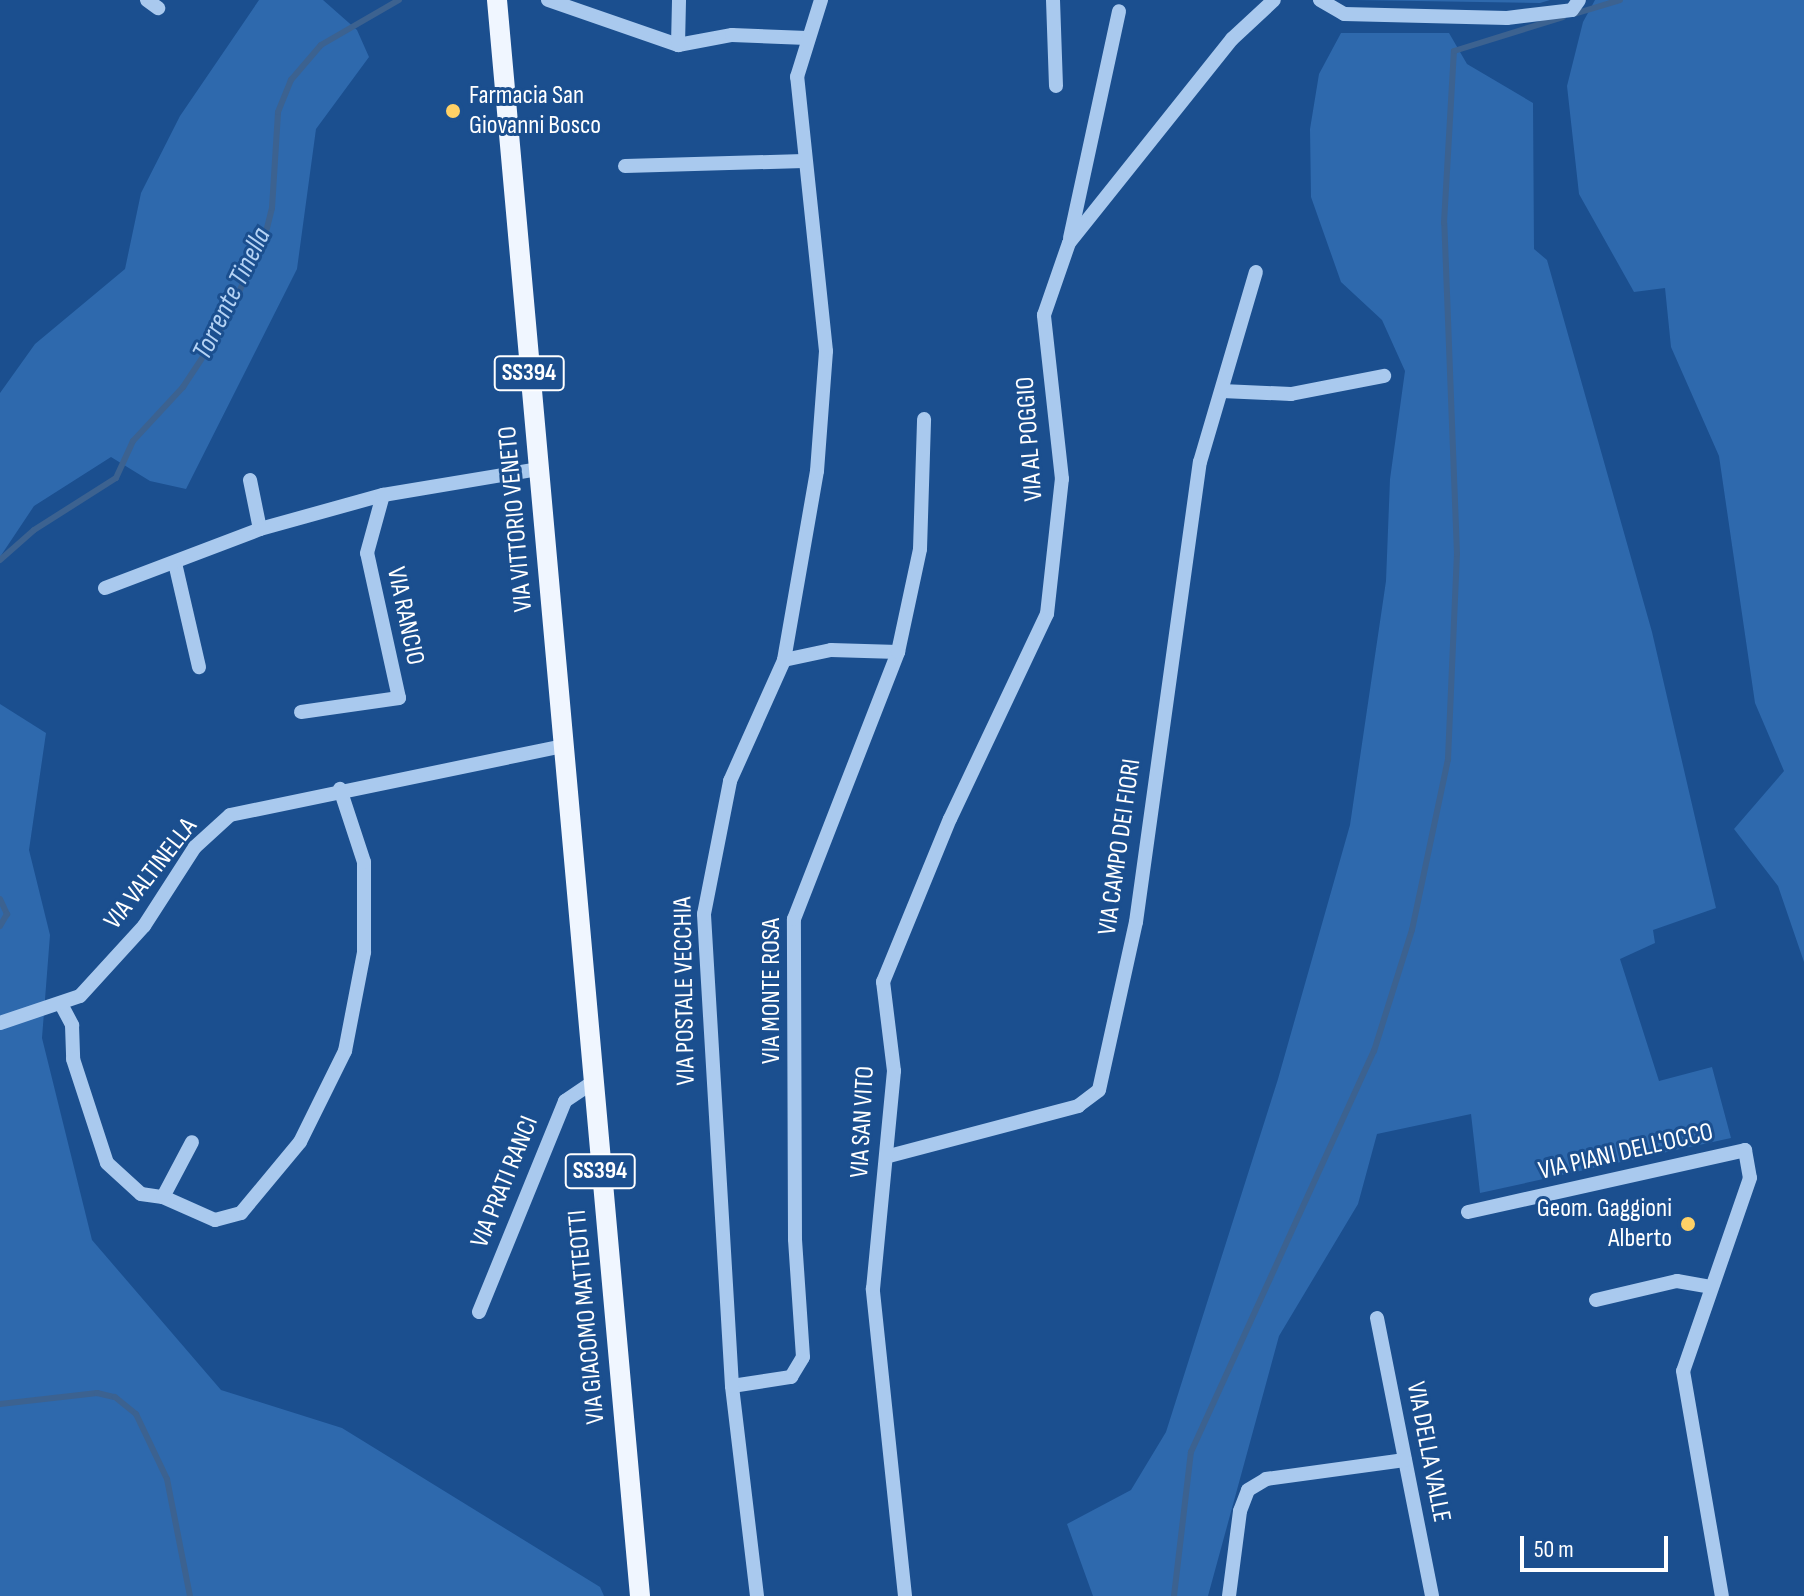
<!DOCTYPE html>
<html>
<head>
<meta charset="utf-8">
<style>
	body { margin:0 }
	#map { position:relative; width:1804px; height:1596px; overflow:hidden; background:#1b4f8f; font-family:"Sofia Sans Condensed",sans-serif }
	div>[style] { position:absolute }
	.green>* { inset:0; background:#2e69ad }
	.stream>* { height:6px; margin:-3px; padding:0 3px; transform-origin:3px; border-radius:3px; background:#3c6290 }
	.minor>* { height:14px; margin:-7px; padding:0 7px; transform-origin:7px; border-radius:7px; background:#a9c9ee }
	.major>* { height:20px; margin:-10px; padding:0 10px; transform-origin:10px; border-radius:10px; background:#f0f6ff }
	.dots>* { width:22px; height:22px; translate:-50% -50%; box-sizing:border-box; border:4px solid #1b4f8f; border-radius:50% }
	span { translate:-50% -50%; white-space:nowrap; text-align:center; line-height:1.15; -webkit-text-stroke:6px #1b4f8f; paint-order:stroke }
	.shield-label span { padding:2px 6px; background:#1b4f8f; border:2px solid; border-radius:6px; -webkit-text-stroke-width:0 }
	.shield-label { font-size:24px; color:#fff; font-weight:700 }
	.poi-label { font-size:26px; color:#fff }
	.left { translate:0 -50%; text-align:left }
	.right { translate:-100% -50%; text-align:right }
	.street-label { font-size:26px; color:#fff }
	.water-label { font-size:28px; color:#b5d3f5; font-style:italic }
	.scale { position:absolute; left:1520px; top:1536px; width:148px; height:36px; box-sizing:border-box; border:4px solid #fff; border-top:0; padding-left:10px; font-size:24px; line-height:28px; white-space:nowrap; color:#fff; -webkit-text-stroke:6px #1b4f8f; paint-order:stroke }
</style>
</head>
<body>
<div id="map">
	<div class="green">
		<div style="clip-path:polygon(259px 0,323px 0,357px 30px,369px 57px,316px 129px,297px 269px,186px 489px,150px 481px,111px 457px,34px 506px,0 557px,0 393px,35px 344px,125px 269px,141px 193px,180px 116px)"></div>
		<div style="clip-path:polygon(1354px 0,1550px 0,1540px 3px)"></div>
		<div style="clip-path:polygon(1595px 0,1804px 0,1804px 962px,1778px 886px,1734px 829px,1784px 771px,1755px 703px,1719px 456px,1671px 347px,1665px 288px,1634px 292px,1579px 194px,1567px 86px,1583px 22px)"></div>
		<div style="clip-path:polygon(1341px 33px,1449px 33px,1467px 64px,1533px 103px,1534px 249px,1547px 260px,1652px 632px,1716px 908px,1653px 930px,1655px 943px,1620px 959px,1659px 1081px,1712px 1067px,1731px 1138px,1480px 1193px,1471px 1114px,1377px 1134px,1358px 1204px,1279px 1336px,1208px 1596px,1093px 1596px,1067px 1524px,1131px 1490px,1166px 1432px,1278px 1079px,1350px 825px,1386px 581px,1390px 479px,1405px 371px,1382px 320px,1341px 282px,1311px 197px,1310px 129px,1319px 74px)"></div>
		<div style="clip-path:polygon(0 704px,46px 733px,29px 850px,50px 935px,42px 1038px,92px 1240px,221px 1390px,342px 1428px,600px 1587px,604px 1596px,0 1596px)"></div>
	</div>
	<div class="stream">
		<div style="left:1574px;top:14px;width:48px;rotate:-16.9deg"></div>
		<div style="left:0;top:560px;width:45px;rotate:-41.4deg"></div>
		<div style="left:34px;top:530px;width:97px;rotate:-32.4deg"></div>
		<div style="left:116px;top:478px;width:41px;rotate:-65.3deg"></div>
		<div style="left:133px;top:441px;width:74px;rotate:-47.2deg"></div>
		<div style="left:183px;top:387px;width:67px;rotate:-56.5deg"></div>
		<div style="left:220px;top:331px;width:101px;rotate:-64.2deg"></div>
		<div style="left:264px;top:240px;width:33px;rotate:-76deg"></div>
		<div style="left:272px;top:208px;width:96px;rotate:-86.4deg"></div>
		<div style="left:278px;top:112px;width:35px;rotate:-68deg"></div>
		<div style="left:291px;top:80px;width:46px;rotate:-49.4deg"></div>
		<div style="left:321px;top:45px;width:90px;rotate:-30deg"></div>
		<div style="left:0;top:899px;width:17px;rotate:65deg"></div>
		<div style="left:7px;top:914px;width:14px;rotate:120deg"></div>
		<div style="left:0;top:1404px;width:98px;rotate:-6.5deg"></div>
		<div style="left:97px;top:1393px;width:18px;rotate:13deg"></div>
		<div style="left:115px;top:1397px;width:27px;rotate:39deg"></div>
		<div style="left:136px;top:1414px;width:72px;rotate:64.5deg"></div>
		<div style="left:167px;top:1479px;width:119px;rotate:78.9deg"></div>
		<div style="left:1174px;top:1596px;width:145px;rotate:-83.3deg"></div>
		<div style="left:1191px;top:1452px;width:441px;rotate:-65.5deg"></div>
		<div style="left:1374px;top:1051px;width:127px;rotate:-72.6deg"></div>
		<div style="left:1412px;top:930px;width:175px;rotate:-78.1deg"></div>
		<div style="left:1448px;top:759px;width:205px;rotate:-87.5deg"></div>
		<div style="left:1457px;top:554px;width:331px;rotate:-92.2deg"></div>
		<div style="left:1444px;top:223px;width:172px;rotate:-86.7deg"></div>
		<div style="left:1454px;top:51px;width:114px;rotate:-17.3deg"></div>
	</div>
	<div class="minor">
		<div style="left:147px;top:0;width:14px;rotate:36deg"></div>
		<div style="left:548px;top:0;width:138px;rotate:19.1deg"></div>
		<div style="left:678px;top:45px;width:55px;rotate:-10.5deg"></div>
		<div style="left:732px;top:35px;width:75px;rotate:2.3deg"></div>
		<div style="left:1053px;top:0;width:86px;rotate:88deg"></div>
		<div style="left:1320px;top:0;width:28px;rotate:30deg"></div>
		<div style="left:1344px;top:14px;width:163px;rotate:1.4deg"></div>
		<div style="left:1507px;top:18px;width:65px;rotate:-7deg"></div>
		<div style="left:1572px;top:10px;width:12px;rotate:-55deg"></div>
		<div style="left:678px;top:45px;width:45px;rotate:-88.7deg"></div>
		<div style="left:625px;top:166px;width:179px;rotate:-1.6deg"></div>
		<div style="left:1070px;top:238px;width:232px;rotate:-77.8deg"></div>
		<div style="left:1222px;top:391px;width:69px;rotate:2.5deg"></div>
		<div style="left:1291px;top:394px;width:95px;rotate:-11deg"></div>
		<div style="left:250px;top:480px;width:50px;rotate:78.5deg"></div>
		<div style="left:175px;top:563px;width:107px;rotate:77deg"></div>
		<div style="left:105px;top:588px;width:166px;rotate:-20.8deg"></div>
		<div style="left:260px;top:529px;width:128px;rotate:-15.5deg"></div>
		<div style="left:784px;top:660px;width:48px;rotate:-12deg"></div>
		<div style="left:831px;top:650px;width:67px;rotate:1.7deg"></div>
		<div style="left:301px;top:712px;width:99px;rotate:-8.1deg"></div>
		<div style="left:399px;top:698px;width:148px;rotate:-102.4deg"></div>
		<div style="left:367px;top:553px;width:60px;rotate:-74.6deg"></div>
		<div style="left:383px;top:495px;width:157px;rotate:-9.5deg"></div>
		<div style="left:61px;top:1004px;width:24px;rotate:62deg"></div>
		<div style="left:72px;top:1025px;width:34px;rotate:88deg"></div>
		<div style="left:73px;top:1059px;width:109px;rotate:71.9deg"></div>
		<div style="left:107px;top:1163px;width:46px;rotate:42.4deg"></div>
		<div style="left:141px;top:1194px;width:22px;rotate:8deg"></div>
		<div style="left:163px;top:1197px;width:57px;rotate:23.9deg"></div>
		<div style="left:215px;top:1220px;width:27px;rotate:-15deg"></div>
		<div style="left:241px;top:1213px;width:92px;rotate:-50.3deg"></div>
		<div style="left:300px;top:1142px;width:102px;rotate:-63.7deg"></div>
		<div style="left:345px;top:1051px;width:101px;rotate:-79.1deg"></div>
		<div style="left:364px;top:952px;width:90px;rotate:-90deg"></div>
		<div style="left:364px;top:862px;width:77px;rotate:-108.2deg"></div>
		<div style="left:0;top:1023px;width:84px;rotate:-18.6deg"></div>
		<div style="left:80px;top:996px;width:95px;rotate:-47.6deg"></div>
		<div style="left:144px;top:926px;width:94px;rotate:-57.2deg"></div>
		<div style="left:195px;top:847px;width:47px;rotate:-42.4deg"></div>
		<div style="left:230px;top:815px;width:339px;rotate:-11.7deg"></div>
		<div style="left:889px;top:1156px;width:196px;rotate:-14.8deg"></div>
		<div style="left:1078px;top:1106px;width:26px;rotate:-37deg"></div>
		<div style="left:1099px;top:1090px;width:172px;rotate:-77.6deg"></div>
		<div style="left:1136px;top:922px;width:464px;rotate:-82.1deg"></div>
		<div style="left:1200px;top:462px;width:198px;rotate:-73.6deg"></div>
		<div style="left:163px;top:1197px;width:62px;rotate:-62.2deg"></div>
		<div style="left:1468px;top:1212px;width:284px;rotate:-12.6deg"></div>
		<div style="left:1745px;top:1150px;width:28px;rotate:80deg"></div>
		<div style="left:1750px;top:1178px;width:204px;rotate:109.1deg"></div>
		<div style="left:1683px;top:1371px;width:228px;rotate:80.2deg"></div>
		<div style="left:1596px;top:1300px;width:83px;rotate:-13.2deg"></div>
		<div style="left:1677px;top:1281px;width:34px;rotate:10deg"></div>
		<div style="left:479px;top:1312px;width:228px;rotate:-67.8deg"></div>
		<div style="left:565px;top:1101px;width:32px;rotate:-34deg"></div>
		<div style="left:1377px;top:1318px;width:283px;rotate:78.8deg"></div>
		<div style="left:732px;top:1386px;width:60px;rotate:-8.7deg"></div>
		<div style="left:791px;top:1377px;width:23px;rotate:-59deg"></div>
		<div style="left:803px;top:1357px;width:118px;rotate:-93.9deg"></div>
		<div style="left:795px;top:1239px;width:320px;rotate:-90.2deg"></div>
		<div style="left:794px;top:919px;width:287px;rotate:-68.7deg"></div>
		<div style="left:898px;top:652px;width:105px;rotate:-77.9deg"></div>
		<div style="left:920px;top:549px;width:130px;rotate:-88.2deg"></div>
		<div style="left:757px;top:1596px;width:211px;rotate:-96.8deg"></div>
		<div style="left:732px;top:1386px;width:473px;rotate:-93.4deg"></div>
		<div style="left:704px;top:914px;width:136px;rotate:-78.9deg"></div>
		<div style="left:730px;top:781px;width:133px;rotate:-65.9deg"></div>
		<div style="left:784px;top:660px;width:192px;rotate:-80.1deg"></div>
		<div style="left:817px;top:471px;width:120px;rotate:-85.7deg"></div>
		<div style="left:826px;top:351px;width:276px;rotate:-96deg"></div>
		<div style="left:797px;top:77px;width:81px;rotate:-72.7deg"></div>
		<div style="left:905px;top:1596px;width:309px;rotate:-96deg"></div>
		<div style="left:873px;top:1289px;width:219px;rotate:-84.5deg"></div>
		<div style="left:894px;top:1071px;width:90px;rotate:-97deg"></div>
		<div style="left:883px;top:982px;width:176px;rotate:-67.7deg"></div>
		<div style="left:950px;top:819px;width:227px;rotate:-64.7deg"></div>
		<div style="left:1047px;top:614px;width:136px;rotate:-83.7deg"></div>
		<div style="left:1062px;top:479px;width:165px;rotate:-96.3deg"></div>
		<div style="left:1044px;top:315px;width:76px;rotate:-70.9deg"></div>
		<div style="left:1069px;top:243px;width:261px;rotate:-51.4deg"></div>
		<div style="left:1232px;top:39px;width:57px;rotate:-42.9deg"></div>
		<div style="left:1229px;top:1596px;width:86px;rotate:-82.6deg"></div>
		<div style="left:1240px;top:1511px;width:22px;rotate:-69deg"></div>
		<div style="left:1248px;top:1490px;width:21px;rotate:-31deg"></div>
		<div style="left:1266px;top:1479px;width:140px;rotate:-7.8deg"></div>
	</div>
	<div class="major">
		<div style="left:497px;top:0;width:1602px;rotate:84.88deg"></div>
	</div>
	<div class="dots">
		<div style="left:453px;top:111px;background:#ffd166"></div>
		<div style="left:1688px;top:1224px;background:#ffd166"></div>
	</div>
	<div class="shield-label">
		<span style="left:529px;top:373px">SS394</span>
		<span style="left:600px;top:1171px">SS394</span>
	</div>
	<div class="poi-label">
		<span class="left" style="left:469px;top:111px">Farmacia San<br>Giovanni Bosco</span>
		<span class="right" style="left:1672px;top:1224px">Geom. Gaggioni<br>Alberto</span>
	</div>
	<div class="street-label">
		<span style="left:1030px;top:439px;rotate:-94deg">VIA AL POGGIO</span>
		<span style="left:516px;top:519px;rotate:-95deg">VIA VITTORIO VENETO</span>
		<span style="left:405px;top:616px;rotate:78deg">VIA RANCIO</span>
		<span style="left:1120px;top:847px;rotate:-82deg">VIA CAMPO DEI FIORI</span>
		<span style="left:151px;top:874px;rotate:-52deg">VIA VALTINELLA</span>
		<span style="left:685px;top:991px;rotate:-91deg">VIA POSTALE VECCHIA</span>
		<span style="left:772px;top:991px;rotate:-90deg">VIA MONTE ROSA</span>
		<span style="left:863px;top:1122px;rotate:-87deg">VIA SAN VITO</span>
		<span style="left:1626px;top:1152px;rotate:-13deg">VIA PIANI DELL'OCCO</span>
		<span style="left:505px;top:1182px;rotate:-68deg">VIA PRATI RANCI</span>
		<span style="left:587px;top:1317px;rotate:-95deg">VIA GIACOMO MATTEOTTI</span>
		<span style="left:1428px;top:1452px;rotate:79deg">VIA DELLA VALLE</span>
	</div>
	<div class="water-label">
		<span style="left:232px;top:294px;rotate:-64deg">Torrente Tinella</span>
	</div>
	<div class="scale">50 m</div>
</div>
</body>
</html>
